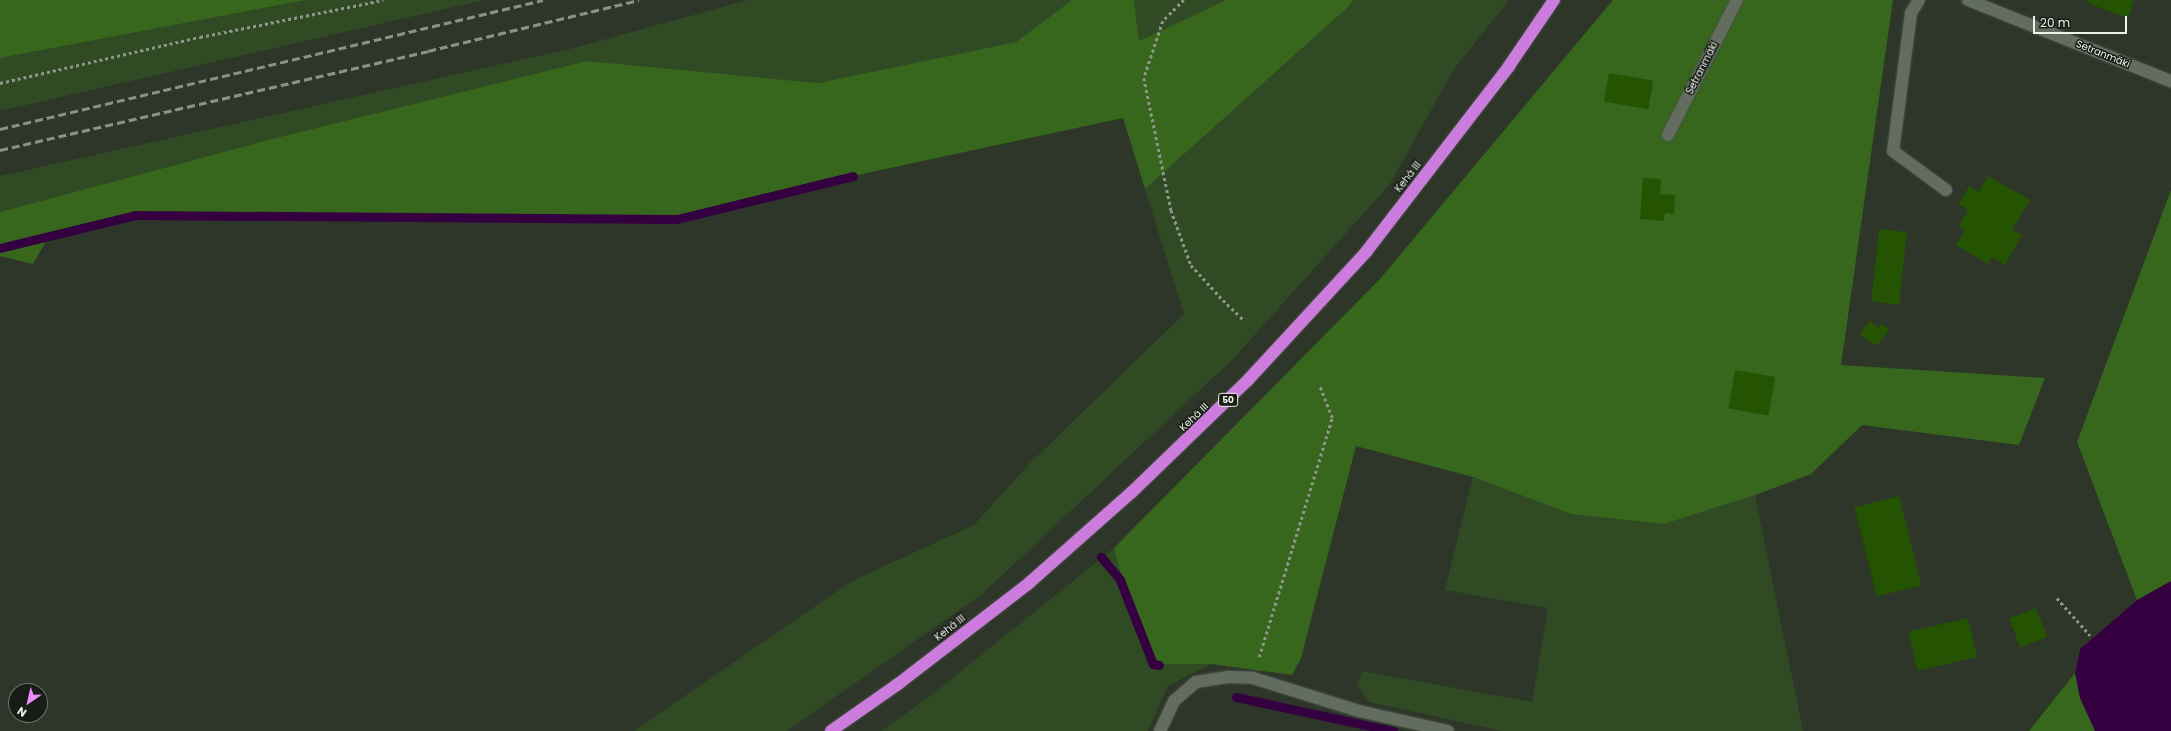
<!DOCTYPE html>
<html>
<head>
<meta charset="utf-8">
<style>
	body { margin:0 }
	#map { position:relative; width:2171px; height:731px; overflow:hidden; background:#2d3629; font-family:Poppins,sans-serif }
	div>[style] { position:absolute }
	.green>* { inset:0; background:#304b23 }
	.forest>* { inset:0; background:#37671d }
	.water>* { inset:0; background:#350040 }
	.stream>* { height:9px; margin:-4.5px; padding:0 4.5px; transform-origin:4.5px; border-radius:4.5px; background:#350040 }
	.building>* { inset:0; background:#245301; transform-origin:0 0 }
	.path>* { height:2.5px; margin-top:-1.25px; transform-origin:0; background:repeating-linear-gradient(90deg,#8f968b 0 3px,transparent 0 6px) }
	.roads { filter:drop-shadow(0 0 1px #495046) drop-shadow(0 0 1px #495046) }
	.minor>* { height:12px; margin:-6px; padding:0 6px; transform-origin:6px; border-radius:6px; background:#636d5f }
	.highway>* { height:12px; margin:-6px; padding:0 6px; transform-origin:6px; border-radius:6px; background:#cb7cdc }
	.rail>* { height:3px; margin-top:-1.5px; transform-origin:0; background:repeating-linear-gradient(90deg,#8a9286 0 8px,transparent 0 12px) }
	span { translate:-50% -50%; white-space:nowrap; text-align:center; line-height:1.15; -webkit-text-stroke:3px #181c16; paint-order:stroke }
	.shield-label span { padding:1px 3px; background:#181c16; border:1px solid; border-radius:3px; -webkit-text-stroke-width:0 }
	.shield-label { font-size:9px; color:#ecf2e9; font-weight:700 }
	.street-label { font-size:10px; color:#ecf2e9 }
	.north { position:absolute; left:8px; top:683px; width:40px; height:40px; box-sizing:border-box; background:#181c16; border:1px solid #6d726a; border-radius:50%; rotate:214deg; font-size:11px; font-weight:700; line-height:16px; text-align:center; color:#ecf2e9 }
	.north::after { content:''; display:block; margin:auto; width:14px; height:18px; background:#ea8dfd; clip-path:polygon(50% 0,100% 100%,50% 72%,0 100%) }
	.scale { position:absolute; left:2033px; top:16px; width:94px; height:18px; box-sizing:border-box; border:2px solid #ecf2e9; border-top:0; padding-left:5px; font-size:12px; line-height:14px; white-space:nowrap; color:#ecf2e9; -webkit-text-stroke:3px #181c16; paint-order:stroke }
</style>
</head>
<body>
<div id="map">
	<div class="green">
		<div style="clip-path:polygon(306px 0,484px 0,0 111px,0 58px)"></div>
		<div style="clip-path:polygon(748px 0,1072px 0,1016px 42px,818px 83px,587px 61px,268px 140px,0 212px,0 176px,570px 49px)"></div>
		<div style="clip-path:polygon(1134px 0,1226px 0,1139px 41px)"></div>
		<div style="clip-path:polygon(1353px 0,1509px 0,1454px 69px,1390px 184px,1234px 358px,982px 594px,787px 731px,634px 731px,852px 581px,974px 525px,1030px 463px,1184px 314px,1145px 189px,1347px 8px)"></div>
		<div style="clip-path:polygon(1473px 477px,1571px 514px,1664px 524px,1755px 495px,1803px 731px,1502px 731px,1369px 702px,1357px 685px,1362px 671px,1532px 702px,1548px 608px,1445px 590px)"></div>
		<div style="clip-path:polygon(1114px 548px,1135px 630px,1153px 663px,1211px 664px,1168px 686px,1148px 731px,881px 731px,929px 697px)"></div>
	</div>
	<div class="forest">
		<div style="clip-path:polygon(0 0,306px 0,0 58px)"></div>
		<div style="clip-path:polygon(1072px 0,1134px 0,1139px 41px,1226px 0,1353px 0,1347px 8px,1145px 189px,1123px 118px,853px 176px,677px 219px,312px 214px,135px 215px,49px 236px,33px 264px,0 256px,0 212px,268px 140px,587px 61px,818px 83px,1016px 42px)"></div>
		<div style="clip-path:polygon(1613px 0,1893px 0,1841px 365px,2045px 378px,2019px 445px,1862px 425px,1811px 474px,1755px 495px,1664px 524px,1571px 514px,1473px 477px,1356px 446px,1301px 658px,1292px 675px,1211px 664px,1153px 664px,1135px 630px,1114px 548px,1380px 279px)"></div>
		<div style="clip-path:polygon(2171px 190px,2171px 731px,2029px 731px,2075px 673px,2080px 649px,2137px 600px,2077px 442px)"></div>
	</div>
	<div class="water">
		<div style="clip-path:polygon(2171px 581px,2171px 731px,2095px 731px,2080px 698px,2075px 673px,2080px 649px,2137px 600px)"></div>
	</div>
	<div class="stream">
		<div style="left:0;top:248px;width:139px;rotate:-13.7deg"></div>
		<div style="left:135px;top:215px;width:542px;rotate:0.42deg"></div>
		<div style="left:677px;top:219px;width:181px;rotate:-13.7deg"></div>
		<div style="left:1101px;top:557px;width:30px;rotate:50deg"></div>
		<div style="left:1120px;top:580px;width:90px;rotate:68.6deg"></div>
		<div style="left:1153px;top:664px;width:6px;rotate:9deg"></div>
		<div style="left:1236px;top:697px;width:161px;rotate:12.2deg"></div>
	</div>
	<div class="building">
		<div style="clip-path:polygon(2088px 0,2134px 0,2128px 18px,2087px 3px)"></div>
		<div style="left:1609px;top:73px;width:45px;height:29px;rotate:10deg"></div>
		<div style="clip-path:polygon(1988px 176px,2030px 200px,2012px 230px,2022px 235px,2005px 265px,1992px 257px,1988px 264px,1956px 245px,1965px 230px,1959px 226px,1968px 210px,1959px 204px,1969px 186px,1979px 192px)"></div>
		<div style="clip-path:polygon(1643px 178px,1661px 179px,1660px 194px,1675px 195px,1674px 214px,1665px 213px,1664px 221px,1640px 219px)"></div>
		<div style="left:1879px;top:229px;width:28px;height:73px;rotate:6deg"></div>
		<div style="clip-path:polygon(1870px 321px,1879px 328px,1882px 324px,1890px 330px,1876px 346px,1860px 334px)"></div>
		<div style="left:1735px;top:370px;width:41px;height:39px;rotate:10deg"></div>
		<div style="left:1899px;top:496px;width:92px;height:46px;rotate:76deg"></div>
		<div style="left:2036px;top:608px;width:31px;height:29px;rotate:69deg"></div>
		<div style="left:1968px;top:618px;width:40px;height:61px;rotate:77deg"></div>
	</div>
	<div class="path">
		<div style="left:1184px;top:0;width:30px;rotate:135deg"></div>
		<div style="left:1163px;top:21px;width:60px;rotate:108.4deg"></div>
		<div style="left:1144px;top:78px;width:135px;rotate:78.4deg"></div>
		<div style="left:1171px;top:210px;width:59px;rotate:70deg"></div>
		<div style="left:1191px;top:265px;width:47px;rotate:47.6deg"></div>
		<div style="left:1223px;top:300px;width:30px;rotate:44deg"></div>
		<div style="left:0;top:83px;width:205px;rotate:-13deg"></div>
		<div style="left:200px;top:37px;width:187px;rotate:-11.4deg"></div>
		<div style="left:2057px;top:598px;width:50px;rotate:48.3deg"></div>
		<div style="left:1259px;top:657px;width:250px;rotate:-73deg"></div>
		<div style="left:1332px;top:418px;width:33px;rotate:-111deg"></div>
	</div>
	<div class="roads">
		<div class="minor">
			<div style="left:1919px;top:0;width:15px;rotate:122deg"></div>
			<div style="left:1911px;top:13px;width:139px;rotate:97.4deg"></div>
			<div style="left:1893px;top:151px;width:66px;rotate:36.3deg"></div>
			<div style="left:1968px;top:0;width:219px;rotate:21.8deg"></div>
			<div style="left:1668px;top:135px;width:152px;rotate:-62.9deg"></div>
			<div style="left:1160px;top:731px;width:33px;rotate:-65deg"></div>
			<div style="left:1174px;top:701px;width:29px;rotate:-41deg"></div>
			<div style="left:1196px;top:682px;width:33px;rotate:-9deg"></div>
			<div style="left:1229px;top:677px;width:24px;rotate:2deg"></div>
			<div style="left:1253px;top:678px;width:111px;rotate:17.3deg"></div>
			<div style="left:1359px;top:711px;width:91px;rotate:12.7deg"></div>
		</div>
		<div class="highway">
			<div style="left:831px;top:731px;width:82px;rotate:-35deg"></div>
			<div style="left:898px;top:684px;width:165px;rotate:-37.6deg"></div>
			<div style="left:1029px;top:583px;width:137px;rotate:-41.5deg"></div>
			<div style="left:1132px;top:492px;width:161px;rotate:-44deg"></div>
			<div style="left:1248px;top:380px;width:174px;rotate:-47.3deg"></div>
			<div style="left:1366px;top:252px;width:235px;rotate:-52.4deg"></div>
			<div style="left:1509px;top:66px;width:80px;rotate:-55.7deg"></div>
		</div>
	</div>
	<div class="rail">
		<div style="left:0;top:129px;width:558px;rotate:-13.36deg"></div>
		<div style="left:0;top:150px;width:439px;rotate:-13deg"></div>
		<div style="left:428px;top:51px;width:217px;rotate:-13.6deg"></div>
	</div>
	<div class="shield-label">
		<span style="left:1228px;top:400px">50</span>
	</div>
	<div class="street-label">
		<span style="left:2103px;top:54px;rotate:22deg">Setranmäki</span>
		<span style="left:1702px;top:68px;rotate:-63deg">Setranmäki</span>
		<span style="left:1408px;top:177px;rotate:-52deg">Kehä III</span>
		<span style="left:1194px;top:417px;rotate:-44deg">Kehä III</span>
		<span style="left:950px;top:628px;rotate:-38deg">Kehä III</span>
	</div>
	<div class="north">N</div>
	<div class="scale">20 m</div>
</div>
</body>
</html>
